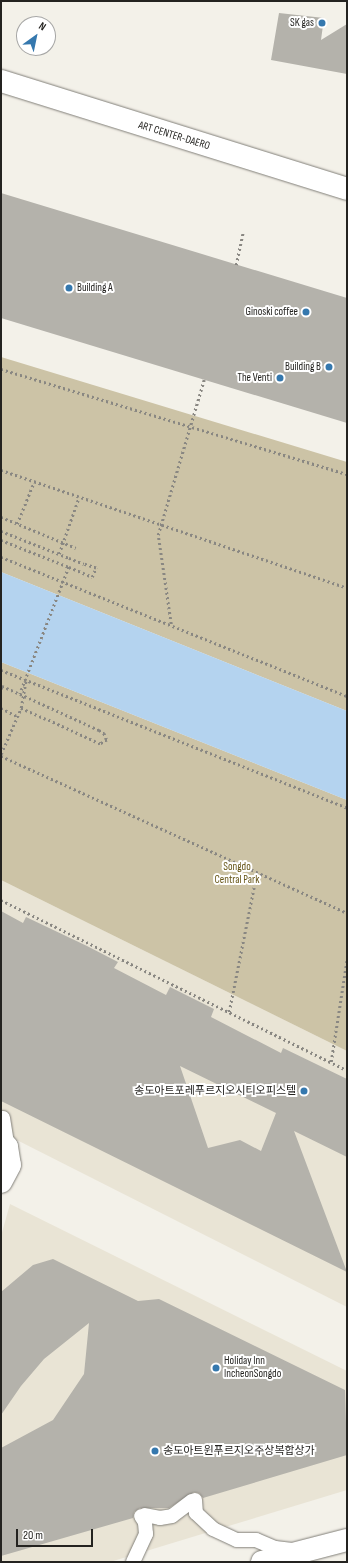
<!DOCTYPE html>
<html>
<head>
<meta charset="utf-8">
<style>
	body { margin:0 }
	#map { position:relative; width:348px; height:1563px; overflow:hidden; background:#f3f1e9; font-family:"Sofia Sans Condensed","Noto Sans KR",sans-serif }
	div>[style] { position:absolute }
	.built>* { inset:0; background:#e9e4d5 }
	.green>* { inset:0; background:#ccc3a6 }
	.water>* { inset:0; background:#b4d3ef }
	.building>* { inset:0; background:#b4b2ab }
	.path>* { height:2.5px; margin-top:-1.25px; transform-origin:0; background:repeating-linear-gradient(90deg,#898782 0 2px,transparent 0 5px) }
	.roads { filter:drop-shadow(0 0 1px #817f78) drop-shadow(0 0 1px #817f78) }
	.service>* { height:14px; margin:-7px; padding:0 7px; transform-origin:7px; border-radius:7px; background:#fff }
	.minor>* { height:22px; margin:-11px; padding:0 11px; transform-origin:11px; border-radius:11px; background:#fff }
	.tertiary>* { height:22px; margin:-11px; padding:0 11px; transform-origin:11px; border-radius:11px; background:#fff }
	.path-bridge>* { height:2.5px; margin-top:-1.25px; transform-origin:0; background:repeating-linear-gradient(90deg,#898782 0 2px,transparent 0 5px) }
	.dots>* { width:11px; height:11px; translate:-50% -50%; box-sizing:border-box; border:2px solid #fff; border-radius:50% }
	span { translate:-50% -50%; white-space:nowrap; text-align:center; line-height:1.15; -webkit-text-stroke:4px #fff; paint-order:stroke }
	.poi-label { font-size:11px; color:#242320 }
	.right { translate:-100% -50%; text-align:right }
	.left { translate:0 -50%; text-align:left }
	.street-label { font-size:11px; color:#242320 }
	.park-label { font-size:11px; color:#665517 }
	.frame { position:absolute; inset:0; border:2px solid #242320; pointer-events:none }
	.north { position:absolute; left:16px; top:16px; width:40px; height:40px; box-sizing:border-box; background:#fff; border:1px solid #a7a7a6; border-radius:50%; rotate:33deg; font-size:11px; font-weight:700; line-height:16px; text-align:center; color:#242320 }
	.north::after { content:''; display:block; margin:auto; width:14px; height:18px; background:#3578ae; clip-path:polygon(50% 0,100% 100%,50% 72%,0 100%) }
	.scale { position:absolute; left:16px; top:1529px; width:77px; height:18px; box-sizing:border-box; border:2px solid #242320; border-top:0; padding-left:5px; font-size:12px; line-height:14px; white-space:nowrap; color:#242320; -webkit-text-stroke:3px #fff; paint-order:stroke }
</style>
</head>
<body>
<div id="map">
	<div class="built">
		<div style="clip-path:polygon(1px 880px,347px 1051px,347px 1307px,1px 1132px)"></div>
		<div style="clip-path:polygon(10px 1204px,347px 1371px,347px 1490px,110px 1562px,1px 1562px,1px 1236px)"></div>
	</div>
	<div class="green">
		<div style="clip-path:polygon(1px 357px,347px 462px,347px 711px,1px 572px)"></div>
		<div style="clip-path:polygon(1px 662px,347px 800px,347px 1051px,1px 880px)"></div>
	</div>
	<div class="water">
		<div style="clip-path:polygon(1px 572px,347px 711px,347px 800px,1px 662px)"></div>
	</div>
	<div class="building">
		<div style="clip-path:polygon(279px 13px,324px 18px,321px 40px,347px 24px,347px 74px,271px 60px)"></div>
		<div style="clip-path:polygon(1px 193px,347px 298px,347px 423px,1px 318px)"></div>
		<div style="clip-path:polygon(evenodd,1px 911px,23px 923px,26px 917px,87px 946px,118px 962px,114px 968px,166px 995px,170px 987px,214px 1009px,211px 1017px,281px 1053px,283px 1048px,347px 1079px,347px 1157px,294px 1131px,347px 1272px,1px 1101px,1px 911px,180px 1066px,276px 1113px,261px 1151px,240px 1140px,208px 1148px,180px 1066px)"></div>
		<div style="clip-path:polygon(53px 1259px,138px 1301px,159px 1299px,345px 1390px,347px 1455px,203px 1498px,199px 1493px,194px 1492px,169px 1508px,140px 1508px,134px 1512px,133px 1518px,1px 1556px,1px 1448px,53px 1420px,84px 1374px,89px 1323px,44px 1359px,21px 1386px,1px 1415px,1px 1292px,33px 1265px)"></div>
	</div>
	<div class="path">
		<div style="left:236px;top:265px;width:34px;rotate:-78deg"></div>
		<div style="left:1px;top:369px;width:362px;rotate:16.9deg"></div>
		<div style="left:1px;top:470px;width:366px;rotate:18.8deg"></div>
		<div style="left:1px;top:517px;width:81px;rotate:22.5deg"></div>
		<div style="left:17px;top:524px;width:45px;rotate:-68deg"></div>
		<div style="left:1px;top:531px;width:73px;rotate:21.7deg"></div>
		<div style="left:59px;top:554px;width:60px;rotate:-70.7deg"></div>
		<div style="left:1px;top:557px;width:373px;rotate:21.9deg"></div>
		<div style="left:69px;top:567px;width:25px;rotate:23deg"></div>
		<div style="left:92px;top:577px;width:10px;rotate:-66deg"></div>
		<div style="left:96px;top:568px;width:13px;rotate:-162deg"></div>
		<div style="left:171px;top:624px;width:90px;rotate:-98.3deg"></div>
		<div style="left:158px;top:535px;width:162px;rotate:-73.5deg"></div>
		<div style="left:1px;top:670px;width:373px;rotate:21.7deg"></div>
		<div style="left:1px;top:689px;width:3px;rotate:-72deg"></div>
		<div style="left:2px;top:686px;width:20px;rotate:24deg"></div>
		<div style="left:1px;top:708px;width:18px;rotate:27deg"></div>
		<div style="left:21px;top:708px;width:28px;rotate:-80deg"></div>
		<div style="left:1px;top:754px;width:50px;rotate:-66.5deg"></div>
		<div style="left:21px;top:708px;width:27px;rotate:24deg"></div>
		<div style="left:1px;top:756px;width:380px;rotate:24.4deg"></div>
		<div style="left:1px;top:900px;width:386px;rotate:26.2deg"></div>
		<div style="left:229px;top:1012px;width:143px;rotate:-78.7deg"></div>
		<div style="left:331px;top:1062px;width:104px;rotate:-81.2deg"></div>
	</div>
	<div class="roads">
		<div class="service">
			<div style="left:3px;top:1118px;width:30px;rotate:81deg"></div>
			<div style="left:195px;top:1500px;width:13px;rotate:86deg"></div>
			<div style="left:196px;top:1513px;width:23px;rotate:43deg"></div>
			<div style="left:213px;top:1529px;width:26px;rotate:25deg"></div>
			<div style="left:237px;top:1540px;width:19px"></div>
			<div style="left:256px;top:1540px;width:21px;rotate:23deg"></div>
			<div style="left:275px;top:1548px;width:17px;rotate:7deg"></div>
			<div style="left:145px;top:1515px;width:15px;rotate:11deg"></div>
			<div style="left:160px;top:1518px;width:12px;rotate:-9deg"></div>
			<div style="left:172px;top:1516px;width:25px;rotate:-37deg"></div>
			<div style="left:133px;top:1562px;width:31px;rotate:-65deg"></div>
			<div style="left:146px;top:1534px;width:12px;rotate:-95deg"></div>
			<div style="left:145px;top:1522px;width:7px;rotate:-124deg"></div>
		</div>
		<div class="minor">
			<div style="left:1px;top:1140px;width:9px;rotate:49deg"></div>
			<div style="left:7px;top:1147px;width:18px;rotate:81deg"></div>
			<div style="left:10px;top:1165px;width:19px;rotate:118deg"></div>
			<div style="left:262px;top:1562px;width:88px;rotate:-14.5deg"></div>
		</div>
		<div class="tertiary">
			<div style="left:1px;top:81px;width:362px;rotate:17.3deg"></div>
		</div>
	</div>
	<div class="path-bridge">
		<div style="left:1px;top:540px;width:73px;rotate:21.7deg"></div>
		<div style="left:69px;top:567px;width:136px;rotate:111.1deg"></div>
		<div style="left:20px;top:694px;width:87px;rotate:24.5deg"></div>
		<div style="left:99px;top:730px;width:6px;rotate:31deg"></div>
		<div style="left:104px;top:733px;width:8px;rotate:67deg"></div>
		<div style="left:107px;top:740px;width:8px;rotate:150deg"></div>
		<div style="left:100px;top:744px;width:60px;rotate:-155.2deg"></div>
		<div style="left:69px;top:558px;width:16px;rotate:22deg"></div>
	</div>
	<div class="dots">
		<div style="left:322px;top:23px;background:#3578ae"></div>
		<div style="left:69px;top:288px;background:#3578ae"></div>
		<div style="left:306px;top:312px;background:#3578ae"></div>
		<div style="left:329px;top:367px;background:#3578ae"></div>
		<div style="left:280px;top:378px;background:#3578ae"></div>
		<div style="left:304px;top:1091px;background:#3578ae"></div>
		<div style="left:216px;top:1368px;background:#3578ae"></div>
		<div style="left:155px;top:1451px;background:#3578ae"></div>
	</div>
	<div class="poi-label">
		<span class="right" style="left:314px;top:23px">SK gas</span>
		<span class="left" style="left:77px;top:288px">Building A</span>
		<span class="right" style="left:298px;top:312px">Ginoski coffee</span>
		<span class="right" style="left:321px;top:367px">Building B</span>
		<span class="right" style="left:272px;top:378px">The Venti</span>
		<span class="right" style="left:296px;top:1091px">송도아트포레푸르지오시티오피스텔</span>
		<span class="left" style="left:224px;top:1368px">Holiday Inn<br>IncheonSongdo</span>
		<span class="left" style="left:163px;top:1451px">송도아트윈푸르지오주상복합상가</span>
	</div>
	<div class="street-label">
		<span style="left:174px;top:136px;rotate:17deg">ART CENTER-DAERO</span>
	</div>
	<div class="park-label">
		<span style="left:237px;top:874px">Songdo<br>Central Park</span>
	</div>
	<div class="frame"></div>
	<div class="north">N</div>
	<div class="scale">20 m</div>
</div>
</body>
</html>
